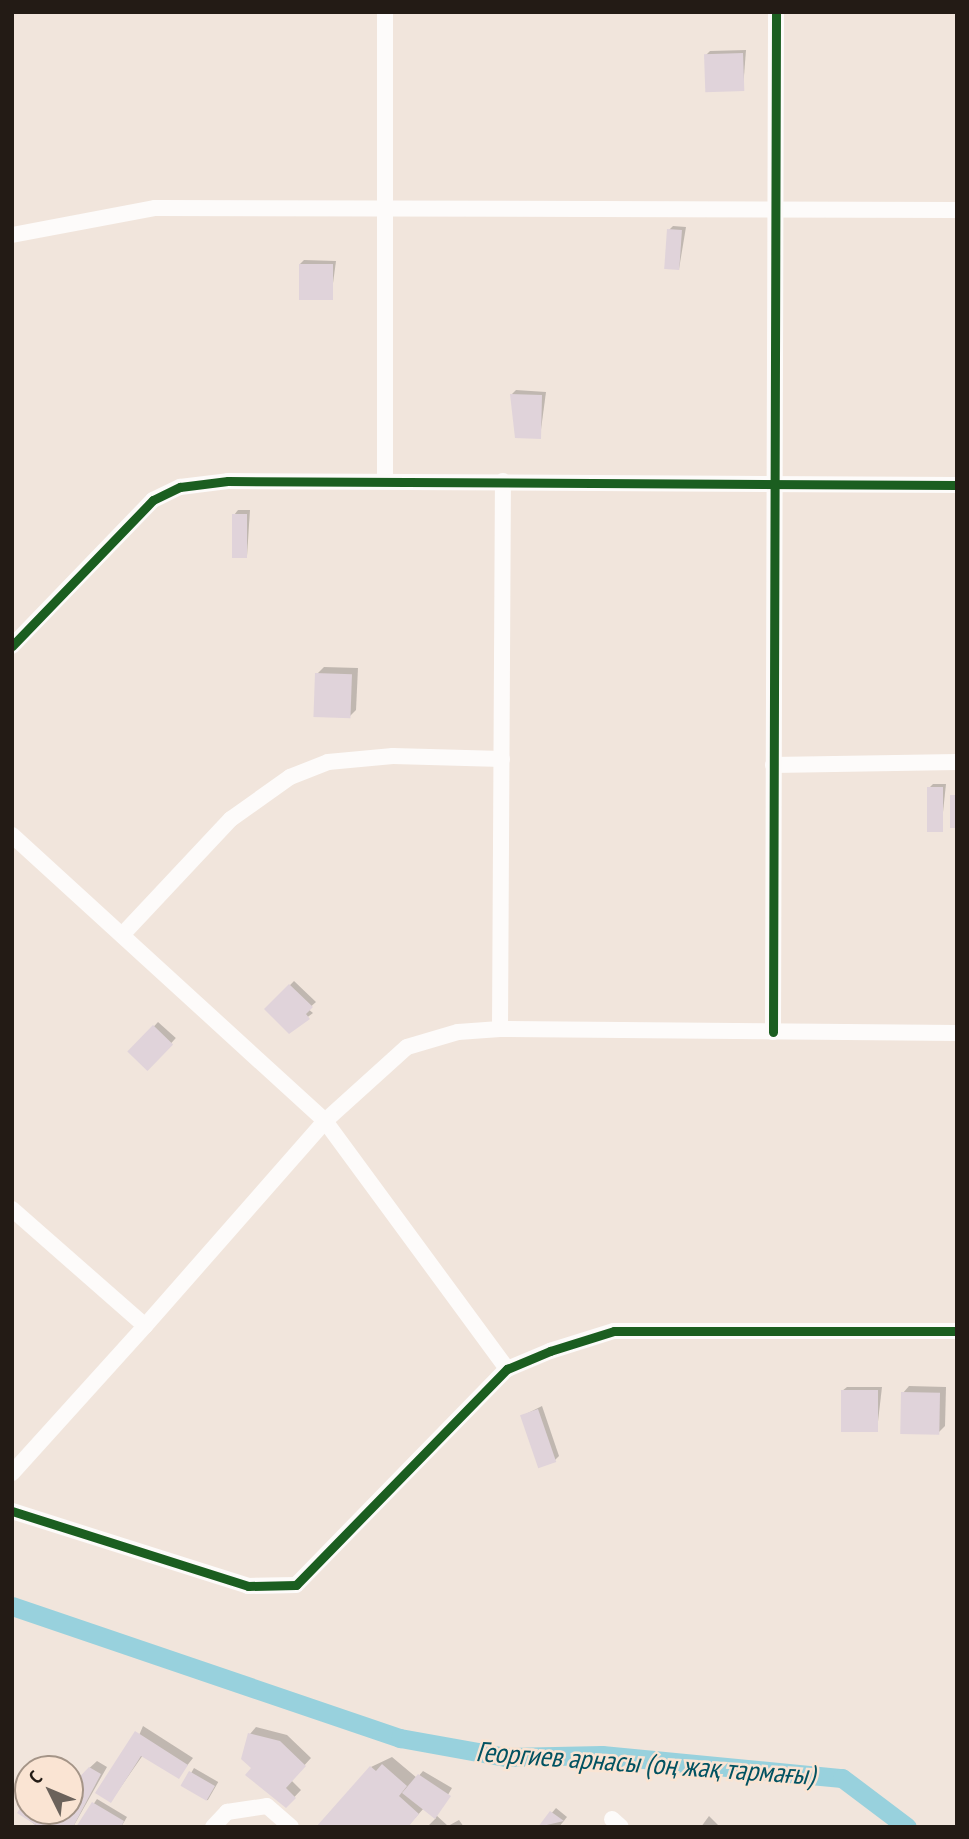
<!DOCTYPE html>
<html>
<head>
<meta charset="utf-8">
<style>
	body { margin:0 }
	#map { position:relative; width:969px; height:1839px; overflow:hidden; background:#f1e5dc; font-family:"PT Sans Narrow",sans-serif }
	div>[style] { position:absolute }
	.shadow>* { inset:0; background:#0003; transform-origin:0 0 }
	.canal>* { height:19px; margin:-9.5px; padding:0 9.5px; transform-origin:9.5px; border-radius:9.5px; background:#98d1dd }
	.building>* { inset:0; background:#e0d3da; transform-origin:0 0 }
	.minor>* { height:16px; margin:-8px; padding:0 8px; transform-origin:8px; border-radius:8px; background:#fdfbfa }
	.cycleway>* { height:9px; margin:-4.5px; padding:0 4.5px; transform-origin:4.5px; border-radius:4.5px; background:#1b5e20 }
	span { translate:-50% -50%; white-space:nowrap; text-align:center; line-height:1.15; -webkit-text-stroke:5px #fae4d3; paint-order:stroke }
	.water-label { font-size:28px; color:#025261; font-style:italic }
	.frame { position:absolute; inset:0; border:14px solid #231b15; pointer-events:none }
	.north { position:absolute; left:14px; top:1755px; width:70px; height:70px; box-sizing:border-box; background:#fae4d3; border:2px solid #a49487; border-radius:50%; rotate:313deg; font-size:19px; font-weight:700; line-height:28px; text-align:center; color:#231b15 }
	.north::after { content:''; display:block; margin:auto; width:24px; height:32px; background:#6b625b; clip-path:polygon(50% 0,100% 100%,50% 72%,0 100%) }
</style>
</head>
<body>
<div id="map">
	<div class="shadow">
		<div style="clip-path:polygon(746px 50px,743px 89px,706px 55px,710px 51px)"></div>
		<div style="clip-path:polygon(673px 226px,686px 227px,679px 269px,669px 230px)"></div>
		<div style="clip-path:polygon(304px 260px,336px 261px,331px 298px,300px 264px)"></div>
		<div style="clip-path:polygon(516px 390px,546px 392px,540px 437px,512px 394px)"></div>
		<div style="clip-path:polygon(238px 510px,250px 510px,247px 556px,234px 515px)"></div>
		<div style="clip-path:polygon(324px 667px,358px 668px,356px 710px,350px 716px,317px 674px)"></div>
		<div style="clip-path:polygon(933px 784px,946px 784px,941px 831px,929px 788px)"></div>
		<div style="clip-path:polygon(294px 981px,316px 1002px,308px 1009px,313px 1013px,289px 1031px,267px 1009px)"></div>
		<div style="left:158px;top:1022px;width:24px;height:41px;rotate:42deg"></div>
		<div style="clip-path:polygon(909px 1386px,946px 1387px,945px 1426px,938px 1433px,903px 1393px)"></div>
		<div style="clip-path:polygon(847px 1387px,882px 1387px,877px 1430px,842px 1391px)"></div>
		<div style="clip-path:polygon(542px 1406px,559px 1456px,555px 1460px,522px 1416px)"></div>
		<div style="clip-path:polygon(143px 1726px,193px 1758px,178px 1777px,143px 1755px,111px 1801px)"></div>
		<div style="clip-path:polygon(256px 1727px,287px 1735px,311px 1758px,291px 1780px,301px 1790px,286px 1806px,250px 1734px)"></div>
		<div style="clip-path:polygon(392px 1757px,417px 1778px,423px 1771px,452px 1788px,436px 1815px,448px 1826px,459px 1820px,464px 1827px,427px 1827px,436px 1818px,424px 1808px,407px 1827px,371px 1767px)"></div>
		<div style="clip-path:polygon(97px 1761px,107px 1767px,73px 1827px,38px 1827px,20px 1813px,28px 1799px,28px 1811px,70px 1811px,70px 1786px)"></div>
		<div style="left:194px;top:1768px;width:28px;height:21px;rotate:30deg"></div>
		<div style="clip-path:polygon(97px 1799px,127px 1817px,121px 1827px,78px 1827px)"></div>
		<div style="clip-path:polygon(556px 1808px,567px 1817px,559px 1827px,540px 1827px)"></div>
		<div style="clip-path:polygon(709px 1816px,720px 1827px,701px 1827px)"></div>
	</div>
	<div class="canal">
		<div style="left:12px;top:1606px;width:410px;rotate:18.8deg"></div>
		<div style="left:400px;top:1738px;width:108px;rotate:10.2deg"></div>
		<div style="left:506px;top:1757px;width:96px;rotate:-1.2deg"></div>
		<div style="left:602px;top:1755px;width:241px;rotate:5.5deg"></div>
		<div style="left:842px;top:1778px;width:81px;rotate:37deg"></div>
	</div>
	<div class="building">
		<div style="left:743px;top:53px;width:38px;height:39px;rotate:88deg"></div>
		<div style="left:667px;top:229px;width:15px;height:40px;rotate:4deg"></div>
		<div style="left:299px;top:264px;width:34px;height:36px"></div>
		<div style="clip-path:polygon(510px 394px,542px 395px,541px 439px,515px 438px)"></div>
		<div style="left:232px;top:514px;width:15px;height:44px"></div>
		<div style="left:315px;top:673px;width:37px;height:44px;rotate:2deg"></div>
		<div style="left:927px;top:787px;width:16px;height:45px"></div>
		<div style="left:950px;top:795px;width:7px;height:33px"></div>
		<div style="clip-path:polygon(289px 984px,313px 1007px,306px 1014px,310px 1019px,289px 1034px,264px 1009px)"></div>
		<div style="left:153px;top:1025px;width:28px;height:37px;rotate:44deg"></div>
		<div style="left:878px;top:1390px;width:42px;height:37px;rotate:90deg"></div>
		<div style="left:901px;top:1392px;width:39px;height:42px;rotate:1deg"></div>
		<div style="left:538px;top:1409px;width:56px;height:19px;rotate:71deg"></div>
		<div style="clip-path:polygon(135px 1731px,188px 1765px,179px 1779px,141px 1756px,111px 1803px,95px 1793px)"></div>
		<div style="clip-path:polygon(248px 1733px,280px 1741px,306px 1766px,286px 1788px,296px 1798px,286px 1808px,245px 1775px,251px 1768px,241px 1759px)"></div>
		<div style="clip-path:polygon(382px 1764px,407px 1786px,399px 1796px,419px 1814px,408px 1827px,316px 1827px,370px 1766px,376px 1771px)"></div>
		<div style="clip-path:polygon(89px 1767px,101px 1774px,73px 1827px,39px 1827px,17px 1813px,28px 1796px,28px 1811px,70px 1811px,70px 1787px)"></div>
		<div style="left:189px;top:1771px;width:30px;height:17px;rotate:30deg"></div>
		<div style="clip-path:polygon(418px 1774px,451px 1796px,435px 1819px,402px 1793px)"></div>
		<div style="clip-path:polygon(92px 1802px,124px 1821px,121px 1827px,76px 1827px)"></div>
		<div style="clip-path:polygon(550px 1811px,564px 1821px,538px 1827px)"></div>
	</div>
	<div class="minor">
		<div style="left:385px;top:12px;width:469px;rotate:90deg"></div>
		<div style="left:12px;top:235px;width:146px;rotate:-10.7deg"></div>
		<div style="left:155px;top:208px;width:802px;rotate:0.14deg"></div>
		<div style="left:12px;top:646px;width:203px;rotate:-46deg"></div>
		<div style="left:153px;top:500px;width:30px;rotate:-26deg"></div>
		<div style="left:180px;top:487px;width:48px;rotate:-7.1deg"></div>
		<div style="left:228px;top:481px;width:729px;rotate:0.31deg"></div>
		<div style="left:773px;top:765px;width:184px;rotate:-0.9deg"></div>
		<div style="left:12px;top:835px;width:424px;rotate:42.4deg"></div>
		<div style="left:325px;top:1121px;width:308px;rotate:53.7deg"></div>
		<div style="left:122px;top:935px;width:159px;rotate:-46.8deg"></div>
		<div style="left:231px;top:819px;width:72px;rotate:-35.4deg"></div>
		<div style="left:290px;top:777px;width:41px;rotate:-21.5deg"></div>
		<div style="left:328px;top:762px;width:65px;rotate:-5.3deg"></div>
		<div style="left:393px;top:756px;width:109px;rotate:1.6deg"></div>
		<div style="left:500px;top:1029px;width:548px;rotate:-89.69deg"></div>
		<div style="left:773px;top:1032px;width:1020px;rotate:-89.83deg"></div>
		<div style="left:12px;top:1209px;width:177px;rotate:41.3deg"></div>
		<div style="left:145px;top:1326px;width:198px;rotate:132.1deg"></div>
		<div style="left:145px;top:1326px;width:273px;rotate:-48.7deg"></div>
		<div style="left:325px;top:1121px;width:110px;rotate:-42.1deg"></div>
		<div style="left:407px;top:1047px;width:53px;rotate:-16.4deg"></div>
		<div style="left:458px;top:1032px;width:42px;rotate:-4.1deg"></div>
		<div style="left:500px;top:1029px;width:457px;rotate:0.5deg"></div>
		<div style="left:12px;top:1511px;width:248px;rotate:17.6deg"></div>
		<div style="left:248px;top:1586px;width:48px;rotate:-1.2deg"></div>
		<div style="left:296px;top:1585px;width:302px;rotate:-45.7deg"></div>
		<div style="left:507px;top:1369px;width:47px;rotate:-22.7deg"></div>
		<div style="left:550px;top:1351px;width:67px;rotate:-17.4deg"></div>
		<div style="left:614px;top:1331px;width:343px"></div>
		<div style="left:612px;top:1819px;width:12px;rotate:42deg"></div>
		<div style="left:213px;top:1827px;width:21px;rotate:-47deg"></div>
		<div style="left:227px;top:1812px;width:40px;rotate:-8.5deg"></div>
		<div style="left:267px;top:1806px;width:32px;rotate:41deg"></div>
	</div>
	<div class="cycleway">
		<div style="left:12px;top:646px;width:203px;rotate:-46deg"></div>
		<div style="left:153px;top:500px;width:30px;rotate:-26deg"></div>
		<div style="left:180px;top:487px;width:48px;rotate:-7.1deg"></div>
		<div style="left:228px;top:481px;width:729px;rotate:0.31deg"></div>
		<div style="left:773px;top:1032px;width:1020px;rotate:-89.83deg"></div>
		<div style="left:12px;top:1511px;width:248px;rotate:17.6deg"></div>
		<div style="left:248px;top:1586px;width:48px;rotate:-1.2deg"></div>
		<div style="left:296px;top:1585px;width:302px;rotate:-45.7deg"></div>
		<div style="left:507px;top:1369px;width:47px;rotate:-22.7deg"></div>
		<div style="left:550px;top:1351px;width:67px;rotate:-17.4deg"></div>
		<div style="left:614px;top:1331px;width:343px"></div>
	</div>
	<div class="water-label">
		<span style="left:645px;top:1763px;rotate:4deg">Георгиев арнасы (оң жақ тармағы)</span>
	</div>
	<div class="frame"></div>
	<div class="north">С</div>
</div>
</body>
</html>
